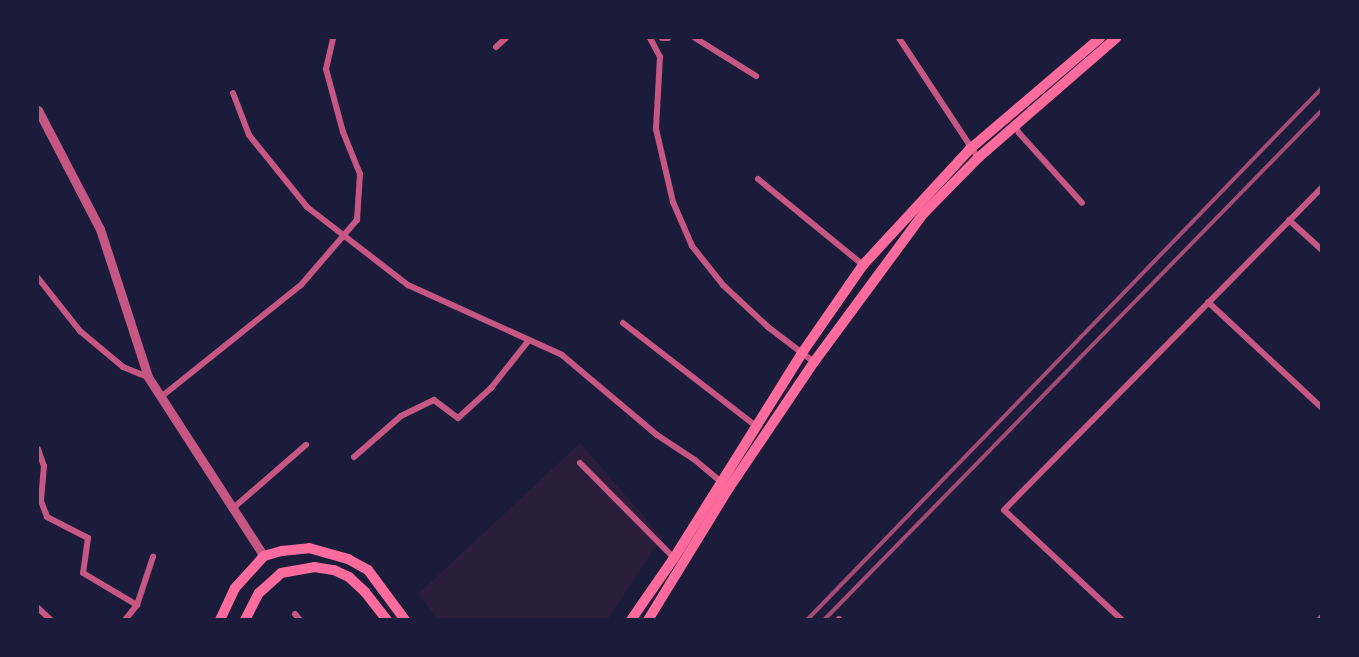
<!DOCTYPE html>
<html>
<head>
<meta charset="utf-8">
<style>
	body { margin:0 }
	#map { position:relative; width:1359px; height:657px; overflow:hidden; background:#1b1b3a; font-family:Ubuntu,sans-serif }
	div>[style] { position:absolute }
	.green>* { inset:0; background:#2a1e3b }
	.minor>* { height:6px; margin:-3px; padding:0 3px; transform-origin:3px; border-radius:3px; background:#c65784 }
	.tertiary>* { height:9px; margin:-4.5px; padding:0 4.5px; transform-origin:4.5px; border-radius:4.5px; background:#c65784 }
	.secondary>* { height:10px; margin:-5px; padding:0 5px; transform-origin:5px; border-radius:5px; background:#ff6b9d }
	.primary>* { height:10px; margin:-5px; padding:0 5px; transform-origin:5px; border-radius:5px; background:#ff6b9d }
	.rail>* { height:4px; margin:-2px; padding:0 2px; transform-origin:2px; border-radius:2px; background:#a44b75 }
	span { translate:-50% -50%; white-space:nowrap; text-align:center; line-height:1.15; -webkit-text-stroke:6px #1b1b3a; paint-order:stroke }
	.frame { position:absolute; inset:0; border:39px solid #1b1b3a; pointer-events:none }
</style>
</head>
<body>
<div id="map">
	<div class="green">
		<div style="clip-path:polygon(580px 443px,662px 537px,608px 619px,438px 619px,418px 594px)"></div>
	</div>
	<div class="minor">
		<div style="left:650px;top:38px;width:21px;rotate:62deg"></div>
		<div style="left:660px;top:57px;width:72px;rotate:93.2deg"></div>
		<div style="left:656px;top:129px;width:75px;rotate:76.9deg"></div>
		<div style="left:673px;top:202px;width:48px;rotate:66.6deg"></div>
		<div style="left:692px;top:246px;width:50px;rotate:51.5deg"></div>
		<div style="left:723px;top:285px;width:62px;rotate:43deg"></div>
		<div style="left:768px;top:327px;width:58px;rotate:37.3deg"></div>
		<div style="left:662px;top:38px;width:6px"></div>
		<div style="left:695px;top:38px;width:72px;rotate:31.9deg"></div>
		<div style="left:899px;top:38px;width:144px;rotate:56.6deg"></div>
		<div style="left:496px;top:47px;width:13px;rotate:-42deg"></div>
		<div style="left:233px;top:93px;width:45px;rotate:69.1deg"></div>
		<div style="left:249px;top:135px;width:92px;rotate:51.1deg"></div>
		<div style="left:307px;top:207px;width:128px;rotate:37.7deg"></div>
		<div style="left:408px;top:285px;width:169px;rotate:24.4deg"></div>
		<div style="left:562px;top:355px;width:124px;rotate:40.1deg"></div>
		<div style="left:657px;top:435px;width:45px;rotate:33.3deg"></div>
		<div style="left:695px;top:460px;width:34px;rotate:40deg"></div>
		<div style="left:1015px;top:125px;width:9px;rotate:63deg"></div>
		<div style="left:1019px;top:133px;width:94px;rotate:48deg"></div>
		<div style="left:758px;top:179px;width:136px;rotate:39.3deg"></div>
		<div style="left:1289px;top:220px;width:45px;rotate:42.3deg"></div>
		<div style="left:38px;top:278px;width:68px;rotate:51.6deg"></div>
		<div style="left:80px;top:331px;width:56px;rotate:39.9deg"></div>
		<div style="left:123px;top:367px;width:27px;rotate:22deg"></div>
		<div style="left:1208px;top:302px;width:156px;rotate:42.9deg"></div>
		<div style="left:623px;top:323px;width:168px;rotate:37.8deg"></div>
		<div style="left:161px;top:397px;width:179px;rotate:-38.7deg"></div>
		<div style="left:301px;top:285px;width:86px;rotate:-49.3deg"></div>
		<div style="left:357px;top:220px;width:46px;rotate:-86.3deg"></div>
		<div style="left:360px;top:174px;width:45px;rotate:-112deg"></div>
		<div style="left:343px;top:132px;width:65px;rotate:-105.1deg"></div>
		<div style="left:326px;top:69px;width:32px;rotate:-77deg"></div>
		<div style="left:38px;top:449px;width:18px;rotate:71deg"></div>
		<div style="left:44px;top:466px;width:35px;rotate:95deg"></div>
		<div style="left:41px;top:501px;width:17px;rotate:69deg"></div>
		<div style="left:47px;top:517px;width:46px;rotate:27.1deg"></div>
		<div style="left:88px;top:538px;width:35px;rotate:98deg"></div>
		<div style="left:83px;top:573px;width:63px;rotate:30.7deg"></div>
		<div style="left:137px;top:605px;width:19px;rotate:129deg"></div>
		<div style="left:354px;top:457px;width:62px;rotate:-41.1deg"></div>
		<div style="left:401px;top:416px;width:37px;rotate:-26deg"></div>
		<div style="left:434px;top:400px;width:30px;rotate:37deg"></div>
		<div style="left:458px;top:418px;width:45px;rotate:-42.3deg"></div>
		<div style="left:491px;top:388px;width:61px;rotate:-51.6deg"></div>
		<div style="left:580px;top:463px;width:134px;rotate:45.3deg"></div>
		<div style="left:232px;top:509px;width:98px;rotate:-40.9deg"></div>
		<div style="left:137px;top:605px;width:51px;rotate:-71.6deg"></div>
		<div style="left:38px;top:608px;width:18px;rotate:43deg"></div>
		<div style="left:295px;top:614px;width:8px;rotate:50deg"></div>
		<div style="left:839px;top:619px;width:1px;rotate:90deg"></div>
		<div style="left:1122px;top:620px;width:161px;rotate:-137deg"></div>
		<div style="left:1004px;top:510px;width:453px;rotate:-45.4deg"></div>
		<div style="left:1319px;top:620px;width:4px;rotate:-45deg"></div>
	</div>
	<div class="tertiary">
		<div style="left:38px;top:110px;width:134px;rotate:62.5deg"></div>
		<div style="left:100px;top:229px;width:156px;rotate:72deg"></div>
		<div style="left:148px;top:377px;width:213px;rotate:57.1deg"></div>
	</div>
	<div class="secondary">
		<div style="left:220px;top:620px;width:35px;rotate:-65deg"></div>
		<div style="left:235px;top:588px;width:43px;rotate:-47.8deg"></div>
		<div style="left:264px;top:556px;width:19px;rotate:-16deg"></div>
		<div style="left:282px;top:551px;width:27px;rotate:-6deg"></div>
		<div style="left:309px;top:548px;width:41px;rotate:15.8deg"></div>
		<div style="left:348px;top:559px;width:23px;rotate:29deg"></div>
		<div style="left:368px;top:570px;width:62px;rotate:53.5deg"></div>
		<div style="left:245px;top:620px;width:30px;rotate:-63deg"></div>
		<div style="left:259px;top:593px;width:30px;rotate:-42deg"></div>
		<div style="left:281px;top:573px;width:34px;rotate:-10deg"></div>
		<div style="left:314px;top:567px;width:20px;rotate:9deg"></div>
		<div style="left:334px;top:570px;width:17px;rotate:25deg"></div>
		<div style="left:349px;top:577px;width:22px;rotate:43deg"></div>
		<div style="left:365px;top:592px;width:36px;rotate:52deg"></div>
	</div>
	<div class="primary">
		<div style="left:631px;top:620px;width:75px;rotate:-55.3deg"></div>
		<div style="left:674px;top:558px;width:242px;rotate:-58deg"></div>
		<div style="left:802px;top:353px;width:107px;rotate:-55.3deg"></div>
		<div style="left:863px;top:265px;width:158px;rotate:-47.3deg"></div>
		<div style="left:970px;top:149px;width:171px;rotate:-40.5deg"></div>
		<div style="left:648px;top:620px;width:155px;rotate:-58.5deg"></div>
		<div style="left:729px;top:488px;width:152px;rotate:-56deg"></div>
		<div style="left:814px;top:362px;width:185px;rotate:-53.6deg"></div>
		<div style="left:924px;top:213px;width:77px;rotate:-45.5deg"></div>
		<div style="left:978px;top:158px;width:183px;rotate:-41deg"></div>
	</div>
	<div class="rail">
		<div style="left:807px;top:620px;width:740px;rotate:-45.93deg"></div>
		<div style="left:824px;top:620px;width:713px;rotate:-45.68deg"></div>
	</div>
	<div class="frame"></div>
</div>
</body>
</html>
